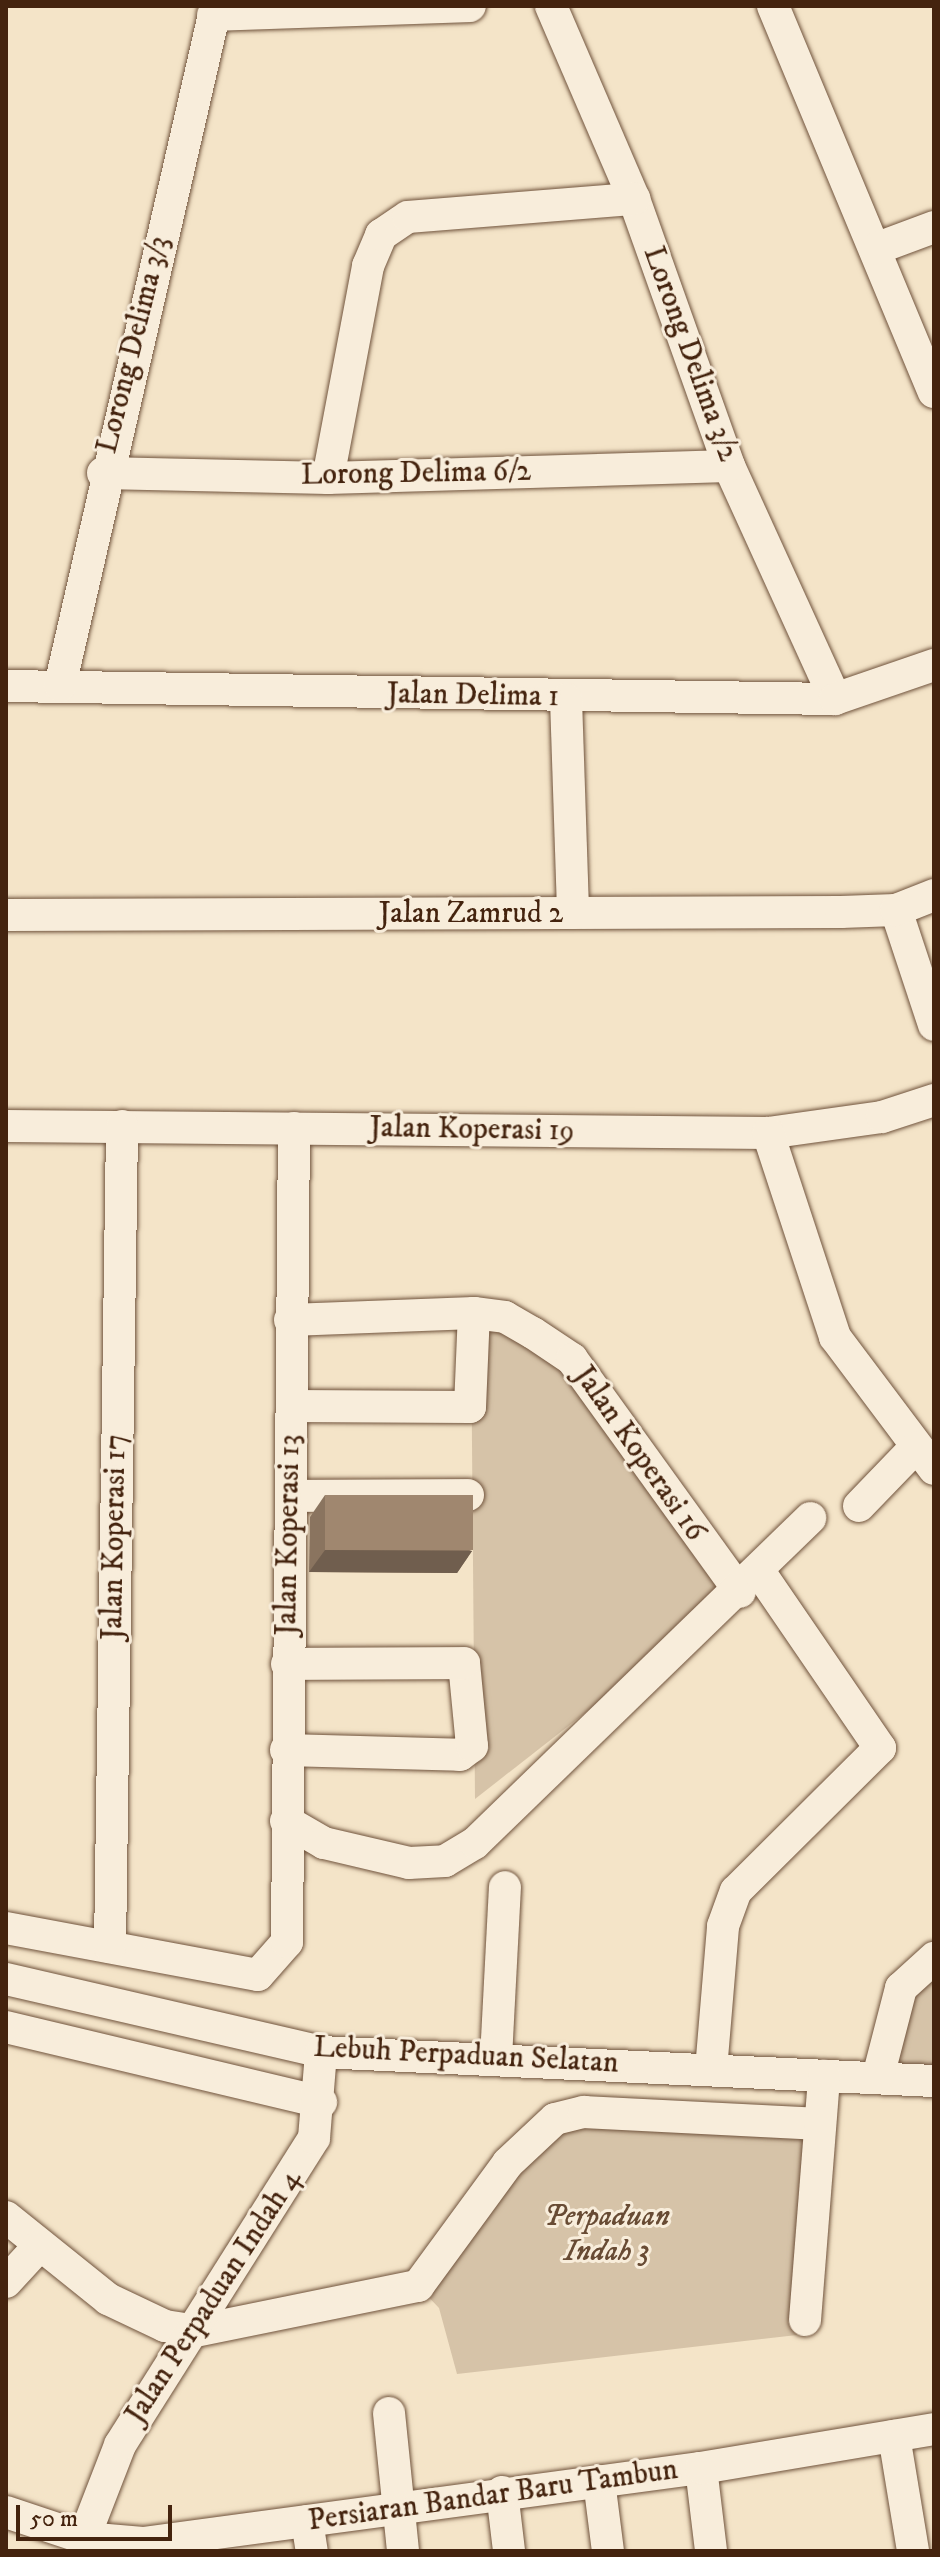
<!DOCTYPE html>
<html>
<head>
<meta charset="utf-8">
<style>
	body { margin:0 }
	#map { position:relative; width:940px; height:2557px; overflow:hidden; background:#f4e4c8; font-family:"IM FELL DW Pica",serif }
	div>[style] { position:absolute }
	.green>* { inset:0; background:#d6c3a8 }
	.roads { filter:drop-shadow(0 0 2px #70533c) drop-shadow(0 0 2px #70533c) }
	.minor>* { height:32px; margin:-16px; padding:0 16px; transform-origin:16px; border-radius:16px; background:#f8eddb }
	.wall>* { inset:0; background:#8a745f }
	.shaded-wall>* { inset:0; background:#705e4e }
	.building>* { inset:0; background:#a0876f; transform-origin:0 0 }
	span { translate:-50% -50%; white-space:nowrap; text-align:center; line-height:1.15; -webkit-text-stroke:6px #f8eddb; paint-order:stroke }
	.street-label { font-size:30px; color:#44230e }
	.park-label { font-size:30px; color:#684b34; font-style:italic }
	.frame { position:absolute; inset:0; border:8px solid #44230e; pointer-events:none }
	.scale { position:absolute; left:16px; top:2505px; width:156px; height:36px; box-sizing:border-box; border:4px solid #44230e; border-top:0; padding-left:10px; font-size:24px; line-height:28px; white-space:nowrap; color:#44230e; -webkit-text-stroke:6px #f8eddb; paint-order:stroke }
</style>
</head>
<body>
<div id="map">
	<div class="green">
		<div style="clip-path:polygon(493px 1316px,572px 1359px,728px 1601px,475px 1799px,471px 1325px)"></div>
		<div style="clip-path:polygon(934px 1958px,934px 2074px,878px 2077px,901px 1988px)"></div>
		<div style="clip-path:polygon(555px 2119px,820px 2124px,797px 2335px,457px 2374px,439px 2308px,418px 2286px)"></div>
	</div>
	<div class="roads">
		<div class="minor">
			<div style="left:551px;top:6px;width:210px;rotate:66.7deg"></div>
			<div style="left:634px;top:199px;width:283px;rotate:70.4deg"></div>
			<div style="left:729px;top:466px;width:256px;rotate:65.5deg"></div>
			<div style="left:773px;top:6px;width:418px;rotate:67.4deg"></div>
			<div style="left:213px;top:15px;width:257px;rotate:-2deg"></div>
			<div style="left:875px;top:249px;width:63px;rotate:-20.4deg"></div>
			<div style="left:103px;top:473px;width:225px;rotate:1.3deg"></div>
			<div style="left:328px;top:478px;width:401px;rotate:-1.7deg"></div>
			<div style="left:328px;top:478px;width:216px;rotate:-79.3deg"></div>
			<div style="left:368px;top:266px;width:34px;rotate:-67deg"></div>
			<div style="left:381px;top:235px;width:32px;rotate:-34deg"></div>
			<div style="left:408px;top:217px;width:227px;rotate:-4.6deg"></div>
			<div style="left:6px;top:686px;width:829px;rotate:0.9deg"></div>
			<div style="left:835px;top:699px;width:105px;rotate:-19deg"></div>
			<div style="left:60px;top:686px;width:698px;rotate:-77.08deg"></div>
			<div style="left:566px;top:699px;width:214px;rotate:88.1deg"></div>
			<div style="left:896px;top:910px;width:121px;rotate:71.7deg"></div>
			<div style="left:6px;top:915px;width:835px;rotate:-0.21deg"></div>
			<div style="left:841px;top:912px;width:55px;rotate:-2.1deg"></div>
			<div style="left:896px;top:910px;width:41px;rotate:-21.5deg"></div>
			<div style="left:6px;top:1126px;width:762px;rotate:0.53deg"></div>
			<div style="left:768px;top:1133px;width:115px;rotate:-8deg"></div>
			<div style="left:882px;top:1117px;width:55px;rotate:-18.1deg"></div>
			<div style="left:768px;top:1133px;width:215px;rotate:71.8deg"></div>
			<div style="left:835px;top:1337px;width:165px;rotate:53.1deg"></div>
			<div style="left:290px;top:1320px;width:184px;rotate:-2.2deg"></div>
			<div style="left:474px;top:1313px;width:31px;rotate:7deg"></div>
			<div style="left:505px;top:1317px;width:32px;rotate:30deg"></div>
			<div style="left:533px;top:1333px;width:47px;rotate:33.7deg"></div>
			<div style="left:572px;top:1359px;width:287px;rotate:54.2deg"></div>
			<div style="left:292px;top:1406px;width:178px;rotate:0.3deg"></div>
			<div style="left:470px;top:1407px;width:94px;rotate:-87.6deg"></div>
			<div style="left:292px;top:1496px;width:176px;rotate:-0.3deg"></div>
			<div style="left:859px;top:1506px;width:81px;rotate:-46deg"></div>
			<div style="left:286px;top:1750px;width:174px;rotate:1.6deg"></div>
			<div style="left:460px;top:1755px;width:15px;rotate:-37deg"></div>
			<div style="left:472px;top:1746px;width:83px;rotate:-95.5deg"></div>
			<div style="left:464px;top:1663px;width:177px;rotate:179.7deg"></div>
			<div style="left:286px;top:1821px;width:44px;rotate:30.1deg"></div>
			<div style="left:324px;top:1843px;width:87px;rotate:13.2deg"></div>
			<div style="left:409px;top:1863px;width:36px;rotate:-3deg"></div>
			<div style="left:445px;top:1861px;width:35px;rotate:-31deg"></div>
			<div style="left:475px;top:1843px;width:467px;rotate:-44.1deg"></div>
			<div style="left:6px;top:1928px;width:256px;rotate:10.6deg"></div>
			<div style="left:258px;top:1975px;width:44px;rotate:-48.7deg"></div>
			<div style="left:287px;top:1942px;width:814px;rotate:-89.51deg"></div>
			<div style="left:110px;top:1947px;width:821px;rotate:-89.16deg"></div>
			<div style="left:6px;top:1979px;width:323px;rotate:13deg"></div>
			<div style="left:321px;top:2052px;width:614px;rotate:2.71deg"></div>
			<div style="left:6px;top:2027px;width:324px;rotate:13.4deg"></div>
			<div style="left:496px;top:2058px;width:171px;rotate:-87deg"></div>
			<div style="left:711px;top:2070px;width:144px;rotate:-85.2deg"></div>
			<div style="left:723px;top:1926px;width:37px;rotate:-70deg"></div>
			<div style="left:736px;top:1891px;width:203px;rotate:-44.8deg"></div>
			<div style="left:880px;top:1748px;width:212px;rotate:-124.4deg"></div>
			<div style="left:878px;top:2077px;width:92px;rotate:-75.5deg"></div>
			<div style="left:901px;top:1988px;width:45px;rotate:-42.3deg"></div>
			<div style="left:6px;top:2217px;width:131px;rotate:38.8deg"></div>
			<div style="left:108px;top:2299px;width:63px;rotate:25.3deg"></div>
			<div style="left:165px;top:2326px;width:31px;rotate:9deg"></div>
			<div style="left:196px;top:2331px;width:227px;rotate:-11.5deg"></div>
			<div style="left:418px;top:2286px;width:152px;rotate:-53.8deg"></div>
			<div style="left:508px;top:2163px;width:64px;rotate:-43.1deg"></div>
			<div style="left:555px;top:2119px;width:30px;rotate:-14deg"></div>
			<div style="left:584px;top:2112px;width:236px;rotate:2.9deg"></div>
			<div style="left:6px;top:2282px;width:50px;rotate:-47.4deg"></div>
			<div style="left:805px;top:2320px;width:245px;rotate:-85.5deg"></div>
			<div style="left:389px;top:2413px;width:139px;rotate:84.2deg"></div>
			<div style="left:894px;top:2436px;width:117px;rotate:80.6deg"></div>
			<div style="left:701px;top:2468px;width:84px;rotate:83.1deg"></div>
			<div style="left:599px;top:2481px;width:71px;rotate:82.7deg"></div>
			<div style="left:502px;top:2492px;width:59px;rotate:83.2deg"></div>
			<div style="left:6px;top:2512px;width:82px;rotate:18.4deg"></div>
			<div style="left:84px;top:2538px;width:59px;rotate:4.8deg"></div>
			<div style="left:143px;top:2543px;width:563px;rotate:-7.66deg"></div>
			<div style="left:701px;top:2468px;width:236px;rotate:-9.5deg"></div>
			<div style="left:307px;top:2521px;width:30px;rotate:81deg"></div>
			<div style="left:84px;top:2538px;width:100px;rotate:-68.8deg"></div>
			<div style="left:120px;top:2445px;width:363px;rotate:-57.7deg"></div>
			<div style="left:314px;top:2138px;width:86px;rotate:-85.3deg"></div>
		</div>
	</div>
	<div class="wall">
		<div style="clip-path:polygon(325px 1495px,472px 1551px,457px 1573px,309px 1572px,310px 1517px)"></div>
	</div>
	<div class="shaded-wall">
		<div style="clip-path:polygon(325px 1550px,472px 1551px,457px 1573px,309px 1572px)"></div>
	</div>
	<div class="building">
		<div style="left:325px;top:1495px;width:148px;height:55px"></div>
	</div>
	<div class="street-label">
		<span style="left:134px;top:345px;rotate:-76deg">Lorong Delima 3/3</span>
		<span style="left:690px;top:354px;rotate:70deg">Lorong Delima 3/2</span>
		<span style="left:416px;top:474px;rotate:-1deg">Lorong Delima 6/2</span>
		<span style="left:473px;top:696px;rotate:1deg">Jalan Delima 1</span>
		<span style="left:471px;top:914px">Jalan Zamrud 2</span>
		<span style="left:472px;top:1130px;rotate:1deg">Jalan Koperasi 19</span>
		<span style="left:639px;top:1454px;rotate:55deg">Jalan Koperasi 16</span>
		<span style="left:289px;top:1535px;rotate:-89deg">Jalan Koperasi 13</span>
		<span style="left:115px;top:1537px;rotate:-89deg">Jalan Koperasi 17</span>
		<span style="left:466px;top:2056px;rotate:3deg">Lebuh Perpaduan Selatan</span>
		<span style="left:214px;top:2297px;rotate:-57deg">Jalan Perpaduan Indah 4</span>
		<span style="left:493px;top:2496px;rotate:-8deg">Persiaran Bandar Baru Tambun</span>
	</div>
	<div class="park-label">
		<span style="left:607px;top:2234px">Perpaduan<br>Indah 3</span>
	</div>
	<div class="frame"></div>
	<div class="scale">50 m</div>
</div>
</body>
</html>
